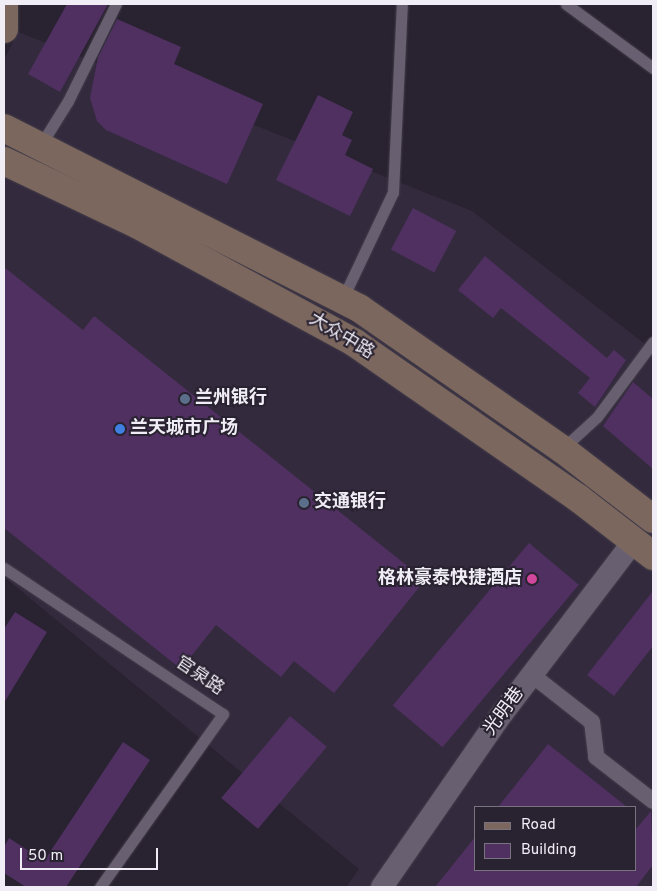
<!DOCTYPE html>
<html>
<head>
<meta charset="utf-8">
<style>
	body { margin:0 }
	#map { position:relative; width:657px; height:891px; overflow:hidden; background:#292230; font-family:Overpass,"Noto Sans SC",sans-serif }
	div>[style] { position:absolute }
	.built>* { inset:0; background:#342a3e }
	.building>* { inset:0; background:#4f3061; transform-origin:0 0 }
	.roads { filter:drop-shadow(0 0 1px #423d49) drop-shadow(0 0 1px #423d49) }
	.service>* { height:11px; margin:-5.5px; padding:0 5.5px; transform-origin:5.5px; border-radius:5.5px; background:#686070 }
	.pedestrian>* { height:16px; margin:-8px; padding:0 8px; transform-origin:8px; border-radius:8px; background:#686070 }
	.minor>* { height:22px; margin:-11px; padding:0 11px; transform-origin:11px; border-radius:11px; background:#686070 }
	.secondary>* { height:28px; margin:-14px; padding:0 14px; transform-origin:14px; border-radius:14px; background:#7c675e }
	.dots>* { width:14px; height:14px; translate:-50% -50%; box-sizing:border-box; border:2px solid #292230; border-radius:50% }
	span { translate:-50% -50%; white-space:nowrap; text-align:center; line-height:1.15; -webkit-text-stroke:4px #292230; paint-order:stroke }
	.street-label { font-size:18px; color:#f1edf6 }
	.poi-label { font-size:18px; color:#f1edf6; font-weight:700 }
	.left { translate:0 -50%; text-align:left }
	.right { translate:-100% -50%; text-align:right }
	.frame { position:absolute; inset:0; border:5px solid #f1edf6; pointer-events:none }
	.legend { position:absolute; left:474px; top:806px; width:162px; height:65px; box-sizing:border-box; background:#292230; border:1px solid #79737f; margin:0; padding:6px 9px; list-style:none; font-size:15px; color:#f1edf6 }
	.legend li { display:flex; align-items:center; gap:10px; height:25px }
	.legend b { width:25px; border:1px solid #79737f }
	.scale { position:absolute; left:20px; top:848px; width:138px; height:22px; box-sizing:border-box; border:2px solid #f1edf6; border-top:0; padding-left:6px; font-size:15px; line-height:18px; white-space:nowrap; color:#f1edf6; -webkit-text-stroke:4px #292230; paint-order:stroke }
</style>
</head>
<body>
<div id="map">
	<div class="built">
		<div style="clip-path:polygon(evenodd,18px 32px,472px 211px,653px 350px,653px 887px,346px 887px,359px 869px,4px 577px,4px 60px,18px 32px,476px 807px,636px 807px,636px 870px,476px 870px,476px 807px)"></div>
	</div>
	<div class="building">
		<div style="clip-path:polygon(67px 4px,108px 4px,60px 92px,28px 74px)"></div>
		<div style="clip-path:polygon(117px 19px,181px 47px,174px 64px,263px 104px,227px 184px,106px 130px,97px 121px,90px 98px,98px 57px)"></div>
		<div style="clip-path:polygon(318px 95px,353px 112px,342px 135px,352px 140px,345px 155px,373px 169px,350px 216px,276px 180px)"></div>
		<div style="left:413px;top:208px;width:49px;height:47px;rotate:28deg"></div>
		<div style="clip-path:polygon(485px 256px,607px 358px,614px 350px,626px 360px,595px 407px,578px 393px,590px 378px,501px 308px,493px 318px,458px 290px)"></div>
		<div style="clip-path:polygon(4px 267px,83px 330px,94px 316px,425px 580px,334px 693px,294px 661px,281px 677px,216px 625px,181px 669px,4px 528px)"></div>
		<div style="clip-path:polygon(633px 382px,653px 399px,653px 469px,603px 426px)"></div>
		<div style="left:529px;top:543px;width:65px;height:212px;rotate:40deg"></div>
		<div style="clip-path:polygon(653px 591px,653px 646px,614px 696px,587px 675px)"></div>
		<div style="clip-path:polygon(15px 612px,47px 632px,4px 703px,4px 629px)"></div>
		<div style="left:290px;top:716px;width:48px;height:107px;rotate:40deg"></div>
		<div style="clip-path:polygon(123px 742px,150px 760px,66px 887px,26px 887px,4px 873px,4px 847px,9px 838px,44px 861px)"></div>
		<div style="clip-path:polygon(548px 744px,627px 807px,498px 807px)"></div>
		<div style="clip-path:polygon(651px 811px,653px 865px,636px 887px,435px 887px,476px 836px,476px 870px,636px 870px,636px 829px)"></div>
	</div>
	<div class="roads">
		<div class="service">
			<div style="left:566px;top:4px;width:108px;rotate:36.3deg"></div>
			<div style="left:40px;top:146px;width:53px;rotate:-58.1deg"></div>
			<div style="left:68px;top:101px;width:108px;rotate:-63.7deg"></div>
			<div style="left:342px;top:300px;width:119px;rotate:-64.7deg"></div>
			<div style="left:393px;top:192px;width:188px;rotate:-87.3deg"></div>
			<div style="left:562px;top:449px;width:47px;rotate:-42.4deg"></div>
			<div style="left:597px;top:417px;width:94px;rotate:-53.3deg"></div>
			<div style="left:4px;top:568px;width:263px;rotate:33.7deg"></div>
			<div style="left:223px;top:714px;width:212px;rotate:125.4deg"></div>
		</div>
		<div class="pedestrian">
			<div style="left:532px;top:675px;width:76px;rotate:38.1deg"></div>
			<div style="left:592px;top:722px;width:35px;rotate:83deg"></div>
			<div style="left:596px;top:757px;width:72px;rotate:37.7deg"></div>
		</div>
		<div class="minor">
			<div style="left:382px;top:887px;width:211px;rotate:-55.3deg"></div>
			<div style="left:502px;top:714px;width:218px;rotate:-52.7deg"></div>
		</div>
		<div class="secondary">
			<div style="left:4px;top:29px;width:25px;rotate:-90deg"></div>
			<div style="left:4px;top:128px;width:398px;rotate:26.9deg"></div>
			<div style="left:359px;top:308px;width:247px;rotate:34.8deg"></div>
			<div style="left:562px;top:449px;width:115px;rotate:37.6deg"></div>
			<div style="left:4px;top:161px;width:148px;rotate:25.5deg"></div>
			<div style="left:138px;top:225px;width:247px;rotate:28.5deg"></div>
			<div style="left:355px;top:343px;width:272px;rotate:34.8deg"></div>
			<div style="left:578px;top:498px;width:95px;rotate:37.7deg"></div>
		</div>
	</div>
	<div class="dots">
		<div style="left:185px;top:399px;background:#5c6f8a"></div>
		<div style="left:120px;top:429px;background:#3f7fe0"></div>
		<div style="left:304px;top:503px;background:#5c6f8a"></div>
		<div style="left:532px;top:579px;background:#d1479c"></div>
	</div>
	<div class="street-label">
		<span style="left:341px;top:337px;rotate:31deg">大众中路</span>
		<span style="left:199px;top:677px;rotate:34deg">官泉路</span>
		<span style="left:505px;top:712px;rotate:-54deg">光明巷</span>
	</div>
	<div class="poi-label">
		<span class="left" style="left:195px;top:399px">兰州银行</span>
		<span class="left" style="left:130px;top:429px">兰天城市广场</span>
		<span class="left" style="left:314px;top:503px">交通银行</span>
		<span class="right" style="left:522px;top:579px">格林豪泰快捷酒店</span>
	</div>
	<div class="frame"></div>
	<ul class="legend">
	<li><b style="height:6px;background:#7c675e"></b>Road</li>
	<li><b style="height:14px;background:#4f3061"></b>Building</li>
	</ul>
	<div class="scale">50 m</div>
</div>
</body>
</html>
